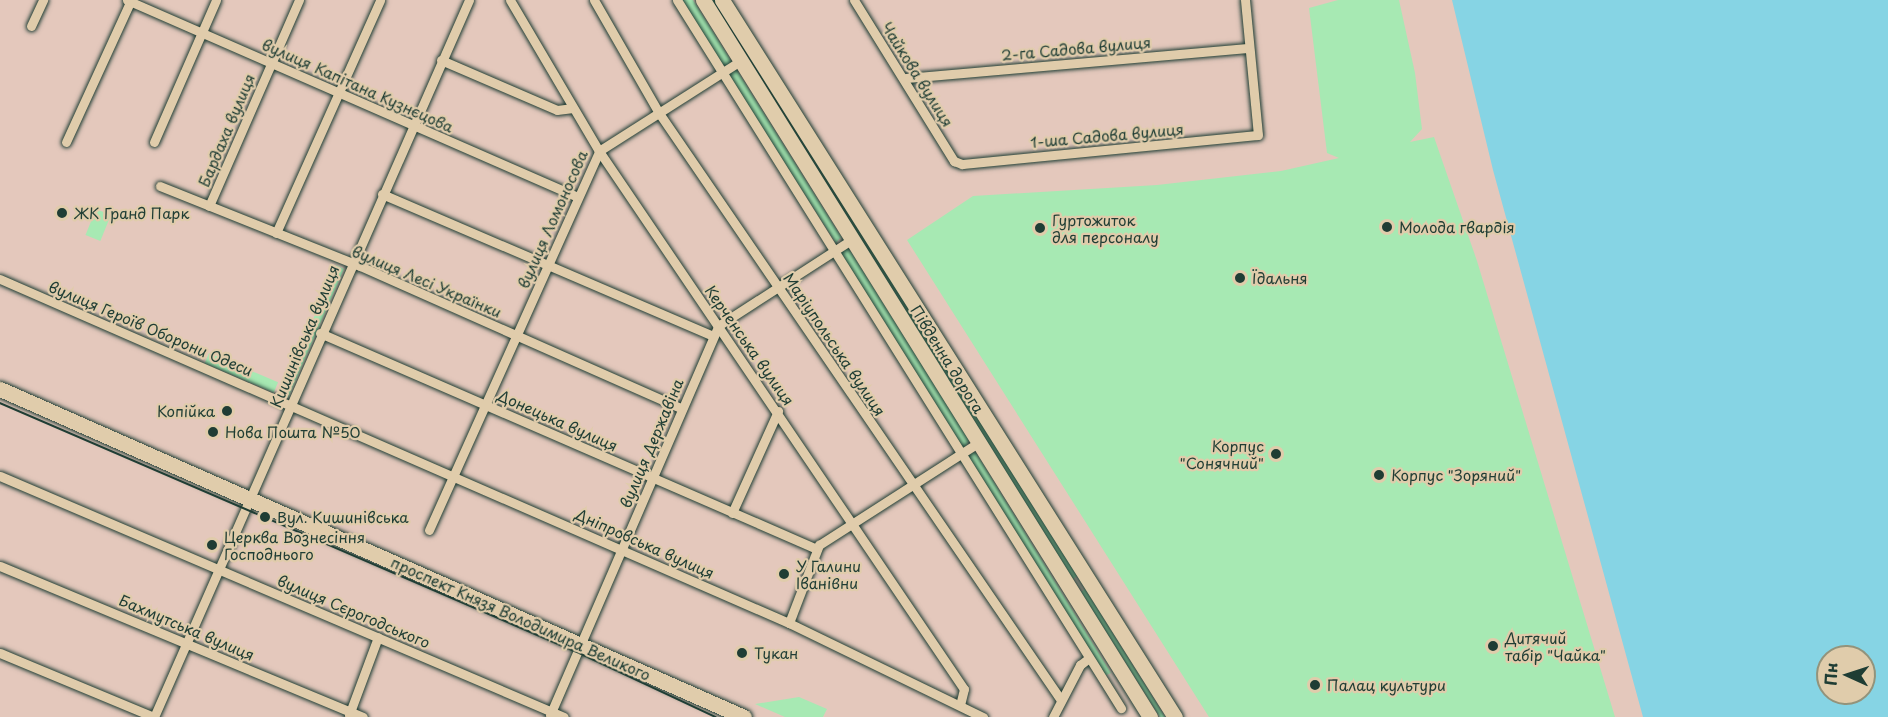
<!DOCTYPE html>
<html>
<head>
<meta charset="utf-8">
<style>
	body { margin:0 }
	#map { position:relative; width:1888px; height:717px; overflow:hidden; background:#e4c8bc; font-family:"Playpen Sans",sans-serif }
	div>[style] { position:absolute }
	.green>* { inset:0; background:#a7e9b3; transform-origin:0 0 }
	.water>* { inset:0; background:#86d4e4 }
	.roads { filter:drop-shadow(0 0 2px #1f3d34) drop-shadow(0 0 2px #1f3d34) }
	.street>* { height:9px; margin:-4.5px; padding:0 4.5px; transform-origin:4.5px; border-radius:4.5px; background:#e0ccab }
	.primary>* { height:15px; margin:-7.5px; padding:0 7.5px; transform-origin:7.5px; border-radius:7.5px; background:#e0ccab }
	.tram>* { height:1.5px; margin:-0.75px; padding:0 0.75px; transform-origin:0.75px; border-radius:0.75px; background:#1f3d34 }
	.dots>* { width:16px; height:16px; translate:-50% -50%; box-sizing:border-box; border:3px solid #e0ccab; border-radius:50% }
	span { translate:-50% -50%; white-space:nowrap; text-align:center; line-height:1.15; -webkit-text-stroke:4.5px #e0ccab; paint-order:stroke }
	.street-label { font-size:15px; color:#1f3d34 }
	.poi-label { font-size:15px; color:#1f3d34 }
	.left { translate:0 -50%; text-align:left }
	.right { translate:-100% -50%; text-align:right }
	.north { position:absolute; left:1816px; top:645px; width:60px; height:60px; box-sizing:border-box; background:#e0ccab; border:2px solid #93937b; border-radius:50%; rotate:273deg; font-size:16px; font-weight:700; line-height:24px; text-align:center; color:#1f3d34 }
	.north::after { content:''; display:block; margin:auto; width:21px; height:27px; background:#1f3d34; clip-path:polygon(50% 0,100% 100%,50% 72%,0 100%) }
</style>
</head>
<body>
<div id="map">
	<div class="green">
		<div style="clip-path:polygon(680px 0,693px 0,841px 237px,836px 243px)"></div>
		<div style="clip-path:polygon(711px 0,716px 0,1077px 576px,1073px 579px)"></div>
		<div style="clip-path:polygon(1338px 0,1399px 0,1415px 73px,1422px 129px,1410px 142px,1434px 137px,1477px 261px,1615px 717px,1209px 717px,907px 240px,973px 196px,1157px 185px,1281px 171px,1339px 158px,1327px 153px,1309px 8px)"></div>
		<div style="left:96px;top:209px;width:16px;height:28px;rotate:22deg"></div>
		<div style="clip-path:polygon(843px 249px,849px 249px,969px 440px,965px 448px,960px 449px,838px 253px)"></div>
		<div style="clip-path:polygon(336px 265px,344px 269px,288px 398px,281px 395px)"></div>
		<div style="left:209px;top:353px;width:75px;height:11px;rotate:23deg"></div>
		<div style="clip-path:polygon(971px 452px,976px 453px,1111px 673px,1104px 676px,965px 460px)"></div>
		<div style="clip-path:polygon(1085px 589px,1165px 717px,1160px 717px,1081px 592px)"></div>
		<div style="clip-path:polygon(799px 697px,827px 709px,823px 717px,785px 717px,755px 704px)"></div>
	</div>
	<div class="water">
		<div style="clip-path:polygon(evenodd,1452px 0,1888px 0,1888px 717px,1643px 717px,1493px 170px,1452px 0,1828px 657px,1864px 657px,1864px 693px,1828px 693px,1828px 657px)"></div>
	</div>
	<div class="roads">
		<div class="street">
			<div style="left:127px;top:0;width:491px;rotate:23.6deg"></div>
			<div style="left:510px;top:0;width:175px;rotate:59.5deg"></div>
			<div style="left:599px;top:151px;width:650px;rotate:55.85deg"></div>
			<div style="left:964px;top:689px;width:16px;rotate:104deg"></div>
			<div style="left:594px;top:0;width:130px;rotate:60.1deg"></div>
			<div style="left:659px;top:113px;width:711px;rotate:55.6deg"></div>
			<div style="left:677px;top:0;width:836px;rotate:57.91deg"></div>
			<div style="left:854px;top:0;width:190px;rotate:58.2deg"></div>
			<div style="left:954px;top:161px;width:9px;rotate:21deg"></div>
			<div style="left:962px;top:164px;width:297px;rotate:-5.6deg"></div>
			<div style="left:1258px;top:135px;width:136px;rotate:-95.5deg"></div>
			<div style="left:31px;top:26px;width:29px;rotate:-65deg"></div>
			<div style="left:441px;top:60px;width:126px;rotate:23.3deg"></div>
			<div style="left:557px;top:110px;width:16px;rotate:-7deg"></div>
			<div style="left:905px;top:78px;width:345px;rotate:-5deg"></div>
			<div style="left:66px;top:142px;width:156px;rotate:-65.4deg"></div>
			<div style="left:154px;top:142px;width:155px;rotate:-66.4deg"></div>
			<div style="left:160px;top:186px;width:215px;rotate:21.8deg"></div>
			<div style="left:360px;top:266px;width:351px;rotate:23.9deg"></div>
			<div style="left:382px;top:194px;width:360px;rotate:23.2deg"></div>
			<div style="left:209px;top:206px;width:225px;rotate:-66.4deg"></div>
			<div style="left:276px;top:233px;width:255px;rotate:-65.9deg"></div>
			<div style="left:0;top:279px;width:861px;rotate:23.56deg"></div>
			<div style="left:789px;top:623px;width:216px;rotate:25.9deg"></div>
			<div style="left:320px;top:333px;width:542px;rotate:23.49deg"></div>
			<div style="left:0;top:476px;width:613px;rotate:23.14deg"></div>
			<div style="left:732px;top:513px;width:112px;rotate:-65.7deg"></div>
			<div style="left:429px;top:530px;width:415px;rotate:-65.8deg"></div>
			<div style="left:599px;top:151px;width:169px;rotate:-32.5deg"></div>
			<div style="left:0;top:566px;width:393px;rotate:22.6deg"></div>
			<div style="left:789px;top:623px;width:84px;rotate:-69deg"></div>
			<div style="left:819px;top:545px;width:189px;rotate:-32.7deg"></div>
			<div style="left:0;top:653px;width:167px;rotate:22.6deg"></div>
			<div style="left:349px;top:715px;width:83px;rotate:-69.6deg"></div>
			<div style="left:550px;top:715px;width:424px;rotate:-66.6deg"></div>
			<div style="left:718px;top:326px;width:158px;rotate:-32.9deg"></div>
			<div style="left:154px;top:717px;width:783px;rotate:-66.28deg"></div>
			<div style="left:1053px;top:717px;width:59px;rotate:-62.6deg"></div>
			<div style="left:1080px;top:665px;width:11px;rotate:-38deg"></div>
		</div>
		<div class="primary">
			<div style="left:703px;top:0;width:845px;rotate:58.06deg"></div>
			<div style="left:722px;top:0;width:848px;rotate:57.72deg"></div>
			<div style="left:0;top:389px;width:813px;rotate:23.79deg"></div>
		</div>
	</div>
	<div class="tram">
		<div style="left:0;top:403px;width:628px;rotate:23.34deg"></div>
		<div style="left:577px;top:652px;width:153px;rotate:25.1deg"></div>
	</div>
	<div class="dots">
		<div style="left:62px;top:213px;background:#1f3d34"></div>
		<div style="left:1387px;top:227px;background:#1f3d34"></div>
		<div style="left:1040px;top:228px;background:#1f3d34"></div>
		<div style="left:1240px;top:278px;background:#1f3d34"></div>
		<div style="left:227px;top:411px;background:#1f3d34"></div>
		<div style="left:213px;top:432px;background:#1f3d34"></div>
		<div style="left:1276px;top:454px;background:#1f3d34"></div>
		<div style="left:1379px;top:475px;background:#1f3d34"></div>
		<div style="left:265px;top:517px;background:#1f3d34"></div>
		<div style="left:212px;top:545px;background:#1f3d34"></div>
		<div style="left:784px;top:574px;background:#1f3d34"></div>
		<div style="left:1493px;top:646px;background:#1f3d34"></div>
		<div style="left:742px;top:653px;background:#1f3d34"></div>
		<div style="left:1315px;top:685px;background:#1f3d34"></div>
	</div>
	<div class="street-label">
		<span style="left:1076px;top:48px;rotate:-5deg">2-га Садова вулиця</span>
		<span style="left:918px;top:74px;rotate:58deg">Чайкова вулиця</span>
		<span style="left:358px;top:85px;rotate:24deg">вулиця Капітана Кузнєцова</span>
		<span style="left:226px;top:130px;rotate:-67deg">Бардаха вулиця</span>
		<span style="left:1107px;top:135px;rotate:-5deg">1-ша Садова вулиця</span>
		<span style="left:552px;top:219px;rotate:-66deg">вулиця Ломоносова</span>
		<span style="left:427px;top:281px;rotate:23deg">вулиця Лесі Українки</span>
		<span style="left:151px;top:328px;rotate:23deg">вулиця Героїв Оборони Одеси</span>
		<span style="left:304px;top:336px;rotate:-67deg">Кишинівська вулиця</span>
		<span style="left:835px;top:344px;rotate:56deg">Маріупольська вулиця</span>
		<span style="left:750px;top:345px;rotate:55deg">Керченська вулиця</span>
		<span style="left:948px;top:359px;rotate:58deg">Південна дорога</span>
		<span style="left:558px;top:420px;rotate:24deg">Донецька вулиця</span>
		<span style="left:651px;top:443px;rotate:-67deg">вулиця Державіна</span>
		<span style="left:645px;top:543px;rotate:24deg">Дніпровська вулиця</span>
		<span style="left:354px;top:611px;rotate:23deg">вулиця Сєрогодського</span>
		<span style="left:521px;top:618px;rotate:24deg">проспект Князя Володимира Великого</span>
		<span style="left:187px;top:627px;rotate:23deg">Бахмутська вулиця</span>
	</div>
	<div class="poi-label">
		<span class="left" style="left:74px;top:213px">ЖК Гранд Парк</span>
		<span class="left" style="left:1052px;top:228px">Гуртожиток<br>для персоналу</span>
		<span class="left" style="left:1399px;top:227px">Молода гвардія</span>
		<span class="left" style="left:1252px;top:278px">Їдальня</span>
		<span class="right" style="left:215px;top:411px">Копійка</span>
		<span class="left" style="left:225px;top:432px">Нова Пошта №50</span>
		<span class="right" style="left:1264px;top:454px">Корпус<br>"Сонячний"</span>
		<span class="left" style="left:1391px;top:475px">Корпус "Зоряний"</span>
		<span class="left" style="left:277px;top:517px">Вул. Кишинівська</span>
		<span class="left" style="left:224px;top:545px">Церква Вознесіння<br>Господнього</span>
		<span class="left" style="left:796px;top:574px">У Галини<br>Іванівни</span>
		<span class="left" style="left:1505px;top:646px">Дитячий<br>табір "Чайка"</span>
		<span class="left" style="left:754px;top:653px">Тукан</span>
		<span class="left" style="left:1327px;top:685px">Палац культури</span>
	</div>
	<div class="north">Пн</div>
</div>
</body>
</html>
